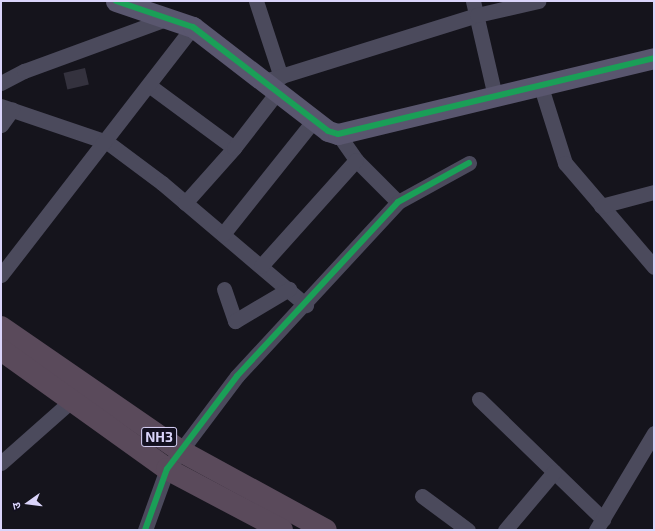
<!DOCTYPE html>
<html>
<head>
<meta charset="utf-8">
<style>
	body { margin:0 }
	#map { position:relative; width:655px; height:531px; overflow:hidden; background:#15141c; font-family:"Exo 2","Noto Sans Devanagari",sans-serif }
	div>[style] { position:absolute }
	.building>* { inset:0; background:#34323e; transform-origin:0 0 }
	.street>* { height:15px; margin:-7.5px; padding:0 7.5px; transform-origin:7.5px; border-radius:7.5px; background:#4b4a5c }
	.secondary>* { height:21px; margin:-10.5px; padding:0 10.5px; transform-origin:10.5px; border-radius:10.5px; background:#59566e }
	.highway>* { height:22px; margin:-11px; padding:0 11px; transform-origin:11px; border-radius:11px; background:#5a4a5b }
	.cycleway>* { height:6px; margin:-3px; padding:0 3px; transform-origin:3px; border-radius:3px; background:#1a9f57 }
	span { translate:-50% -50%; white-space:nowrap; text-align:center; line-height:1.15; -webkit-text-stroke:3px #131020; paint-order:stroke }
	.shield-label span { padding:1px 3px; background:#131020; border:1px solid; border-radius:3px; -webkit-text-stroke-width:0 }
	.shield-label { font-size:14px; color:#dad4fa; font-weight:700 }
	.frame { position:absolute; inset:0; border:2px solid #dad4fa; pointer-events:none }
	.north { position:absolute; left:8px; top:483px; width:40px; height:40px; -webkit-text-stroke:3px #131020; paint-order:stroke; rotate:256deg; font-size:11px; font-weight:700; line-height:16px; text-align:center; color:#dad4fa }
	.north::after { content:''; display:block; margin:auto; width:14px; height:18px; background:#dad4fa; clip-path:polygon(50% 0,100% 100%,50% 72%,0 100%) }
</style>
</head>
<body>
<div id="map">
	<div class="building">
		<div style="left:85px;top:68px;width:17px;height:22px;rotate:77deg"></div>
	</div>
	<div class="street">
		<div style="left:256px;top:1px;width:80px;rotate:71.8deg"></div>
		<div style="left:473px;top:1px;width:98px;rotate:77deg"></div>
		<div style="left:265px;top:81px;width:222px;rotate:-17.3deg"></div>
		<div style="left:477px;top:15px;width:63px;rotate:-12.9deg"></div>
		<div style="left:1px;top:83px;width:26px;rotate:-28deg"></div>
		<div style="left:24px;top:71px;width:154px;rotate:-20.1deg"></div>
		<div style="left:150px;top:86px;width:104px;rotate:36.4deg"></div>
		<div style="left:541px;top:87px;width:80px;rotate:72.5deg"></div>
		<div style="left:565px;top:163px;width:137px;rotate:49.4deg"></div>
		<div style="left:1px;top:106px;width:112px;rotate:18.8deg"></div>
		<div style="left:107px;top:142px;width:69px;rotate:36.7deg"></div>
		<div style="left:162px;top:183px;width:189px;rotate:40.3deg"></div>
		<div style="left:1px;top:125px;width:19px;rotate:-54deg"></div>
		<div style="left:338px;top:134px;width:32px;rotate:55deg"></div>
		<div style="left:356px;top:160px;width:59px;rotate:45deg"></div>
		<div style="left:185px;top:203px;width:74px;rotate:-48.3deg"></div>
		<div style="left:234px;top:148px;width:72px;rotate:-52.3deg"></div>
		<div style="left:601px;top:206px;width:55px;rotate:-14.8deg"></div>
		<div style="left:223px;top:234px;width:146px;rotate:-51.4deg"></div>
		<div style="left:261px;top:266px;width:142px;rotate:-48.1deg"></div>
		<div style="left:1px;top:275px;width:314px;rotate:-52.3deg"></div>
		<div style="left:224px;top:289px;width:34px;rotate:71deg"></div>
		<div style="left:235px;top:321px;width:63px;rotate:-30.7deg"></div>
		<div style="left:479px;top:399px;width:173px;rotate:44.1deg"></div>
		<div style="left:1px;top:463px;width:94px;rotate:-41.5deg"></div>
		<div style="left:422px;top:496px;width:57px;rotate:36.5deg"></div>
		<div style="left:145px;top:530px;width:65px;rotate:-70.2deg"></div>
		<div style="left:167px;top:469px;width:116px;rotate:-53deg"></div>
		<div style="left:237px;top:376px;width:237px;rotate:-47.2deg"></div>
		<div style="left:398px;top:202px;width:81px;rotate:-28.8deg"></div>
		<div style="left:505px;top:530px;width:76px;rotate:-49.8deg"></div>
		<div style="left:596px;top:530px;width:113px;rotate:-59.1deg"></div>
	</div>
	<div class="secondary">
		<div style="left:116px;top:1px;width:81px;rotate:18.7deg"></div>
		<div style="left:193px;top:27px;width:170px;rotate:37.6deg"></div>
		<div style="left:328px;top:131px;width:10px;rotate:17deg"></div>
		<div style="left:338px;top:134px;width:325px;rotate:-13.5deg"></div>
	</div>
	<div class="highway">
		<div style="left:1px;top:327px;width:216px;rotate:34.6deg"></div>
		<div style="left:179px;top:450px;width:167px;rotate:28.6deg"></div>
		<div style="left:1px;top:350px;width:204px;rotate:35.6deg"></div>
		<div style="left:167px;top:469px;width:130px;rotate:27.9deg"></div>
	</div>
	<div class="cycleway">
		<div style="left:116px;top:1px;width:81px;rotate:18.7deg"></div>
		<div style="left:193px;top:27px;width:170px;rotate:37.6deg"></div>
		<div style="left:328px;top:131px;width:10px;rotate:17deg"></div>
		<div style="left:338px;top:134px;width:325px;rotate:-13.5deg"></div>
		<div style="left:145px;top:530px;width:65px;rotate:-70.2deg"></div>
		<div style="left:167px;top:469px;width:116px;rotate:-53deg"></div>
		<div style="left:237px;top:376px;width:237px;rotate:-47.2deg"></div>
		<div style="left:398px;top:202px;width:81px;rotate:-28.8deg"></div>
	</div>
	<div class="shield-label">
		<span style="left:159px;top:437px">NH3</span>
	</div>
	<div class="frame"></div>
	<div class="north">उ</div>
</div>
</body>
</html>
